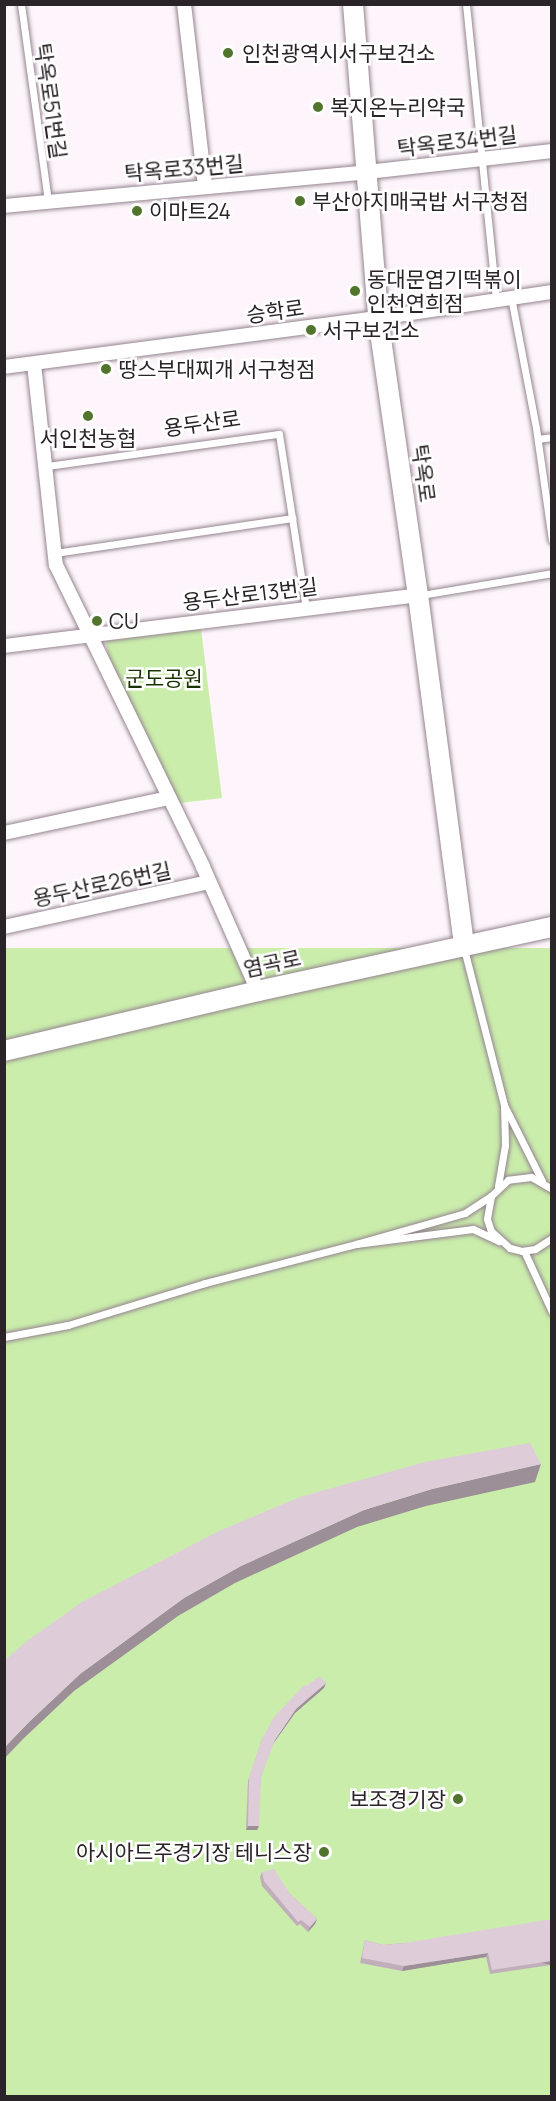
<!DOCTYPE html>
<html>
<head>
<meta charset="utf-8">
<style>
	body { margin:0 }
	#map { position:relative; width:556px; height:2101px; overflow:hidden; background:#fdf5fb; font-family:Manrope,"Noto Sans KR",sans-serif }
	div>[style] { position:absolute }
	.green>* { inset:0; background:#caedac; transform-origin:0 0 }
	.roads { filter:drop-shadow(0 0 2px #95848f) drop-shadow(0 0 2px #95848f) }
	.lane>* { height:7px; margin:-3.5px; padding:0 3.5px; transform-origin:3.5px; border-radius:3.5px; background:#fff }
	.street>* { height:14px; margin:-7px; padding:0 7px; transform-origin:7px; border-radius:7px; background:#fff }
	.secondary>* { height:20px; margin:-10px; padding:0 10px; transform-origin:10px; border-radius:10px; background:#fff }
	.wall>* { inset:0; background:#c0afbb }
	.shaded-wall>* { inset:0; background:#9c8f98; transform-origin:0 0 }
	.building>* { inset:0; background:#dfccd9 }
	.dots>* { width:16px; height:16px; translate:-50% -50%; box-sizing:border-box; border:3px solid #fff; border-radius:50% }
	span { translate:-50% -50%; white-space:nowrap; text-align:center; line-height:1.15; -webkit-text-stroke:5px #fff; paint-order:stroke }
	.poi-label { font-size:21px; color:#2a2327 }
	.left { translate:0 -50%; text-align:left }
	.right { translate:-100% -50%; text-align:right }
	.street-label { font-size:21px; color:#2a2327 }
	.park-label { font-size:21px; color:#1b3300 }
	.frame { position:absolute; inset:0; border:6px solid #2a2327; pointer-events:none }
</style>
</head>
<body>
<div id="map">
	<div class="green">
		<div style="clip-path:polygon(201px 629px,222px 798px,180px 803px,110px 667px,106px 641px)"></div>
		<div style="left:551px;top:948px;width:1148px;height:560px;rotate:90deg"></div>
	</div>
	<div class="roads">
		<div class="lane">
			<div style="left:21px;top:4px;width:200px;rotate:82.2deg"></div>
			<div style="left:466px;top:4px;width:298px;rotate:84.2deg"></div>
			<div style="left:511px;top:297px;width:133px;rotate:79.2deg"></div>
			<div style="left:536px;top:428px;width:113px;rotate:81.9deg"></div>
			<div style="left:538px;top:439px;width:14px;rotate:-8deg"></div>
			<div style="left:47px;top:466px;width:234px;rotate:-7.9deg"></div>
			<div style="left:279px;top:434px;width:176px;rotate:81.2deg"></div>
			<div style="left:55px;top:553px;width:240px;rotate:-8.4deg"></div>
			<div style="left:421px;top:595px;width:133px;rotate:-9.5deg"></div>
			<div style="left:464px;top:949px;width:161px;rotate:75.6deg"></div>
			<div style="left:498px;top:1186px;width:42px;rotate:-80.3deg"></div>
			<div style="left:505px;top:1145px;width:40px;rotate:-91.4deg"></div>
			<div style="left:504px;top:1105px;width:85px;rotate:63.4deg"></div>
			<div style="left:552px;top:1189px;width:24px;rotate:-150deg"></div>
			<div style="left:531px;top:1177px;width:23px;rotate:173deg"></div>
			<div style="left:508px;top:1180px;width:23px;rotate:137deg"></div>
			<div style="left:491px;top:1196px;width:23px;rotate:100deg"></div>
			<div style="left:487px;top:1219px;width:13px;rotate:72deg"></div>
			<div style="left:491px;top:1231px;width:25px;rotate:42deg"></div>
			<div style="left:510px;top:1248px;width:12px;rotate:14deg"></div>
			<div style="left:522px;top:1251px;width:13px;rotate:-9deg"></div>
			<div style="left:535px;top:1249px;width:20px;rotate:-33deg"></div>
			<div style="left:491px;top:1196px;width:31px;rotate:147deg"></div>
			<div style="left:465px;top:1213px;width:113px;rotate:164.1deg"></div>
			<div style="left:356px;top:1244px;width:118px;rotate:-7.3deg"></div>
			<div style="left:473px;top:1229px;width:29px;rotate:25deg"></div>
			<div style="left:524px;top:1251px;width:67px;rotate:65.3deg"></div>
			<div style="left:4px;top:1337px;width:65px;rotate:-10.6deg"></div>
			<div style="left:68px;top:1325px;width:143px;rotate:-17deg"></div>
			<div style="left:205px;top:1283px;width:156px;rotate:-14.5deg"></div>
		</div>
		<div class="street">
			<div style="left:184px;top:4px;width:183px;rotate:83.4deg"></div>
			<div style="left:4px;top:206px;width:366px;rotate:-5.3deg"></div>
			<div style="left:368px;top:172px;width:185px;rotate:-6.5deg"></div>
			<div style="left:34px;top:364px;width:202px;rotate:83.8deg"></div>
			<div style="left:56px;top:565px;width:336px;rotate:64deg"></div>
			<div style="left:203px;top:867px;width:136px;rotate:66.1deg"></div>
			<div style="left:4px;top:367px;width:377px;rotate:-7.5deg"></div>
			<div style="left:378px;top:318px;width:176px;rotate:-8.5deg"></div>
			<div style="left:4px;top:646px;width:417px;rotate:-7deg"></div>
			<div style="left:4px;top:833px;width:169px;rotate:-12deg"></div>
			<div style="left:4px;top:927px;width:209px;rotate:-12.4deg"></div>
		</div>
		<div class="secondary">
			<div style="left:353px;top:4px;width:315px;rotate:85.4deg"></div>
			<div style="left:378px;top:318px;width:280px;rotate:81.8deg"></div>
			<div style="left:418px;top:595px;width:354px;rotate:82.5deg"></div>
			<div style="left:4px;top:1051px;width:261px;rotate:-13.3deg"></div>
			<div style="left:258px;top:991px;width:301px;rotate:-12.3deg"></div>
		</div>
	</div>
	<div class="wall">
		<div style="clip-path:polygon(306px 1686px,324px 1688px,295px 1713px,273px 1744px,261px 1776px,257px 1830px,246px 1830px,248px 1781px,262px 1739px)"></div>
		<div style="clip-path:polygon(262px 1872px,290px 1894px,317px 1919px,315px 1924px,308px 1932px,300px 1924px,297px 1926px,262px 1886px,260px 1877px)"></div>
		<div style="clip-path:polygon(365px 1940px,383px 1945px,404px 1943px,552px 1961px,552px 1964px,551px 1965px,490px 1974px,486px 1957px,402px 1971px,360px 1963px)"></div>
	</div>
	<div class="shaded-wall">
		<div style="clip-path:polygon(541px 1464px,535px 1482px,426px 1506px,357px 1527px,235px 1583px,178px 1616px,74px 1691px,23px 1739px,4px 1759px,4px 1748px,29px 1722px,80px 1674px,184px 1598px,241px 1566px,364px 1510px,432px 1489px)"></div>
		<div style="clip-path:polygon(326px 1683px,324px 1688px,295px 1713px,273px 1744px,275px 1740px,296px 1709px)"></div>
		<div style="clip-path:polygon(248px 1826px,259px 1826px,257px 1830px,246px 1830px)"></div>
		<div style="clip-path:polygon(317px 1919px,315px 1924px,308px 1932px,310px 1927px)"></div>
		<div style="clip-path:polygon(488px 1953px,486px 1957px,402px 1971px,404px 1966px)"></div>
		<div style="left:552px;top:1961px;width:4px;height:61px;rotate:104deg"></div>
	</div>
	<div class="building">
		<div style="clip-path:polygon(530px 1443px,541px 1464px,432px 1489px,364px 1510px,241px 1566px,184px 1598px,80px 1674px,29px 1722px,4px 1748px,4px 1661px,27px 1641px,82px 1602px,219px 1531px,300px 1497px,425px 1462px)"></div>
		<div style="clip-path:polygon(320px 1676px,326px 1683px,296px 1709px,275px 1740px,261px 1776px,259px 1826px,248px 1826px,249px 1777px,262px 1739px,274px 1717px,304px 1685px,306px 1686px)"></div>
		<div style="clip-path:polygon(274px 1869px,290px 1894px,317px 1919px,310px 1927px,301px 1920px,298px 1922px,264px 1881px,262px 1872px)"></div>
		<div style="clip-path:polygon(552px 1919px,552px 1961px,492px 1970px,488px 1953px,404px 1966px,362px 1958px,365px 1940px,383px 1945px,404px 1943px)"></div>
	</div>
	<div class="dots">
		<div style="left:228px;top:53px;background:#52752d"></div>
		<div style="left:318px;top:107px;background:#52752d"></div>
		<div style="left:300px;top:201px;background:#52752d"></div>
		<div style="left:137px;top:211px;background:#52752d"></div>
		<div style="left:355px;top:291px;background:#52752d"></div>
		<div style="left:311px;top:330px;background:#52752d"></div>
		<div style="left:106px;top:369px;background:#52752d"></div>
		<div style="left:88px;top:416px;background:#52752d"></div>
		<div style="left:97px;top:621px;background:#52752d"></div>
		<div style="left:458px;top:1799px;background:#52752d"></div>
		<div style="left:324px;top:1852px;background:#52752d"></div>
	</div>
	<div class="poi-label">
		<span class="left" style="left:242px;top:53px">인천광역시서구보건소</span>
		<span class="left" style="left:330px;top:107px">복지온누리약국</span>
		<span class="left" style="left:312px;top:201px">부산아지매국밥 서구청점</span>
		<span class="left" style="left:149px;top:211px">이마트24</span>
		<span class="left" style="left:367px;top:291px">동대문엽기떡볶이<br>인천연희점</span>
		<span class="left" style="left:323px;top:330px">서구보건소</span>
		<span class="left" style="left:118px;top:369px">땅스부대찌개 서구청점</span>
		<span style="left:88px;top:438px">서인천농협</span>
		<span class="left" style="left:109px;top:621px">CU</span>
		<span class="right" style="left:446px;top:1799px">보조경기장</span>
		<span class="right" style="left:312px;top:1852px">아시아드주경기장 테니스장</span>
	</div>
	<div class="street-label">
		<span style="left:51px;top:101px;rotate:82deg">탁옥로51번길</span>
		<span style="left:457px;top:141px;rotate:-7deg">탁옥로34번길</span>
		<span style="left:184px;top:168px;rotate:-5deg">탁옥로33번길</span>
		<span style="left:275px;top:311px;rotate:-8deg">승학로</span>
		<span style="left:202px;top:423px;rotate:-8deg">용두산로</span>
		<span style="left:424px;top:473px;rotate:82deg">탁옥로</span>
		<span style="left:250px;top:594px;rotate:-7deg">용두산로13번길</span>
		<span style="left:102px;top:884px;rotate:-12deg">용두산로26번길</span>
		<span style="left:272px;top:963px;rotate:-12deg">염곡로</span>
	</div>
	<div class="park-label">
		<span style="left:164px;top:678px">군도공원</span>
	</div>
	<div class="frame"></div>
</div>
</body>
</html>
